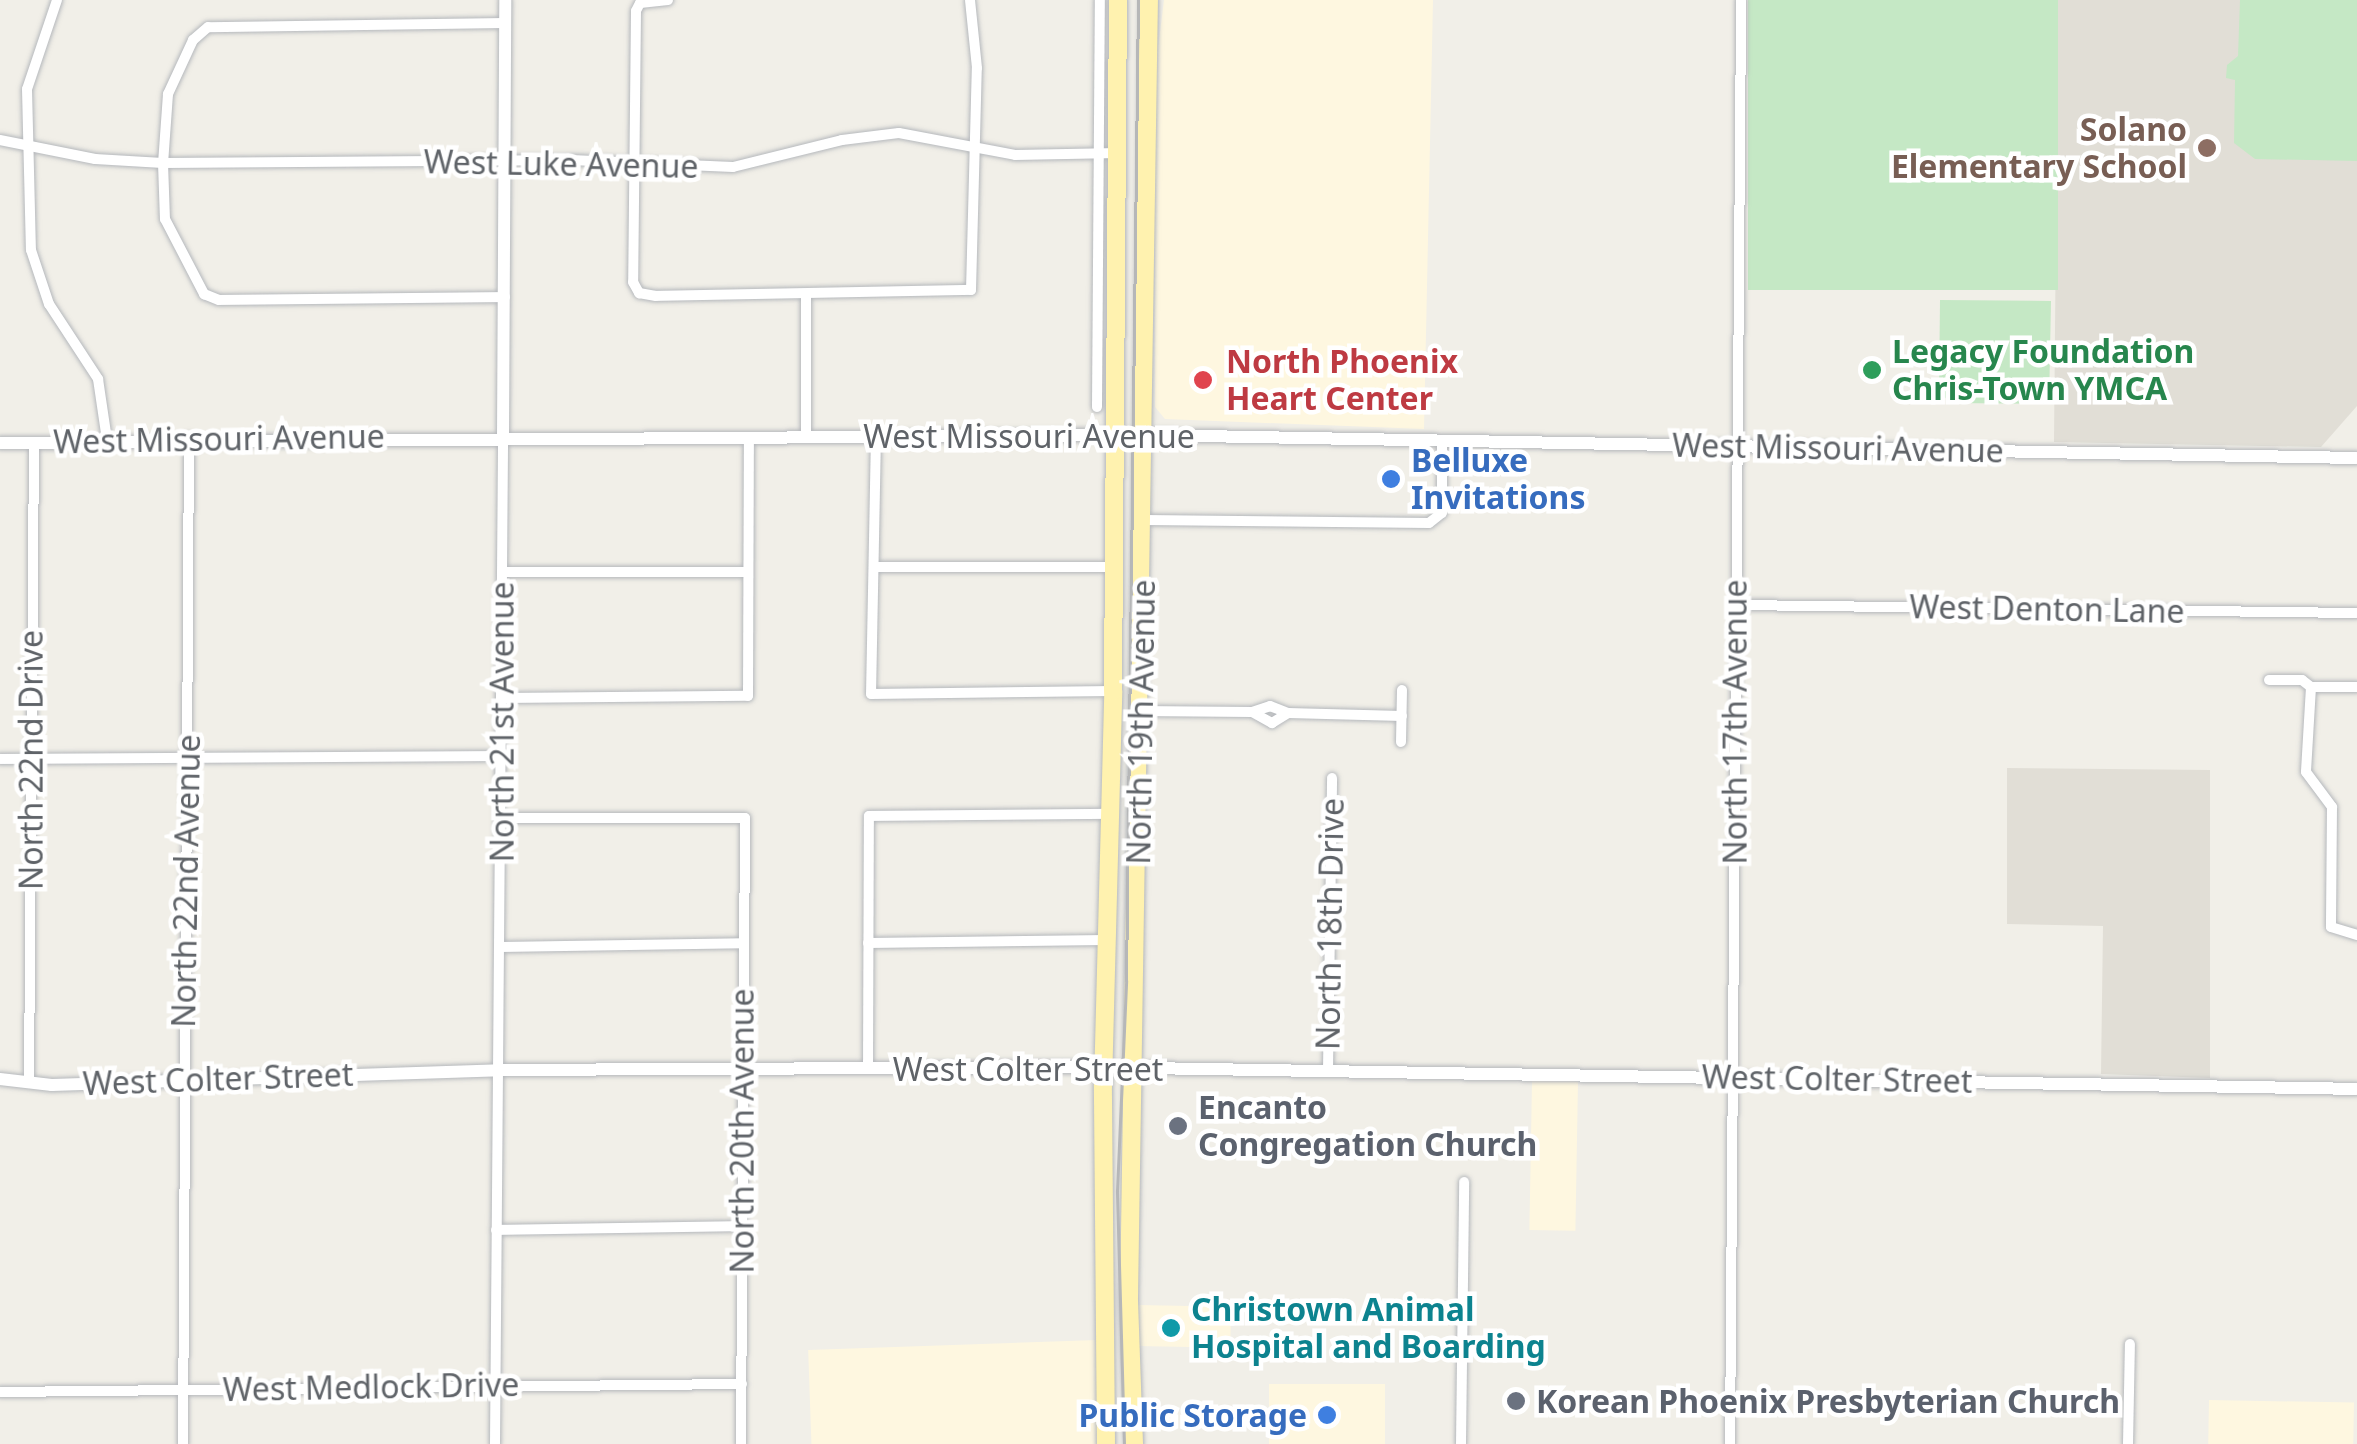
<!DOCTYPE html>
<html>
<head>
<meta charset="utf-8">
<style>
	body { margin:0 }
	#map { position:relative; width:2357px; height:1444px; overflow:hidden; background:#f1efe8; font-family:"Noto Sans",sans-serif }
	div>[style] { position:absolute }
	.commercial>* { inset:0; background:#fef7e0; transform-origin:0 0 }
	.education>* { inset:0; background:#e1ded6 }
	.green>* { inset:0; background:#c5e8c5; transform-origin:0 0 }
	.roads { filter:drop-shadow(0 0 2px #b5b8bc) drop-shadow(0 0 2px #b5b8bc) }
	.minor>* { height:10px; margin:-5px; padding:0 5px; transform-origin:5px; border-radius:5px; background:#fff }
	.tertiary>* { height:12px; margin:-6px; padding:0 6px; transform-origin:6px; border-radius:6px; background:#fff }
	.primary>* { height:18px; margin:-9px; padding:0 9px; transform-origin:9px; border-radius:9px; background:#fff2af }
	.tram>* { height:2.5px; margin:-1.25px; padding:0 1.25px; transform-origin:1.25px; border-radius:1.25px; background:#b6b7b8 }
	.dots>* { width:28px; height:28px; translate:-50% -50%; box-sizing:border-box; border:5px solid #fff; border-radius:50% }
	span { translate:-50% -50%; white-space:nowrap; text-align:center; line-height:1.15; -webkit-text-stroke:9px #fff; paint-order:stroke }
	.education-label { font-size:32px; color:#785e54; font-weight:700 }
	.right { translate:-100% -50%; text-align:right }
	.street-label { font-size:32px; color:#5f6368 }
	.leisure-label { font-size:32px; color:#27864d; font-weight:700 }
	.left { translate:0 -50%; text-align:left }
	.health-label { font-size:32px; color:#be3a42; font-weight:700 }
	.shop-label { font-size:32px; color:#366cbe; font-weight:700 }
	.worship-label { font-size:32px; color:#5b616d; font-weight:700 }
	.culture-label { font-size:32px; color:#0d838f; font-weight:700 }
</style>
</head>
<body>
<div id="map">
	<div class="commercial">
		<div style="clip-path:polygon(1164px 0,1433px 0,1424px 429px,1165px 419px,1155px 407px,1155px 73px)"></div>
		<div style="left:1532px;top:1081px;width:46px;height:149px;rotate:1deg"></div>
		<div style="left:1137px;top:1305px;width:94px;height:41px;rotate:1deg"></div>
		<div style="left:1097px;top:1340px;width:104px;height:289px;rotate:88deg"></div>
		<div style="left:1269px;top:1384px;width:116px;height:60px"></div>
		<div style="left:2209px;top:1400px;width:145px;height:44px;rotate:1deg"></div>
	</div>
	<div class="education">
		<div style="clip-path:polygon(2058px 0,2357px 0,2357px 406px,2321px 447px,2054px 442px)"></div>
		<div style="clip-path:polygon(2007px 768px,2210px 770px,2210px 1078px,2101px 1074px,2103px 926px,2007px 924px)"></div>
	</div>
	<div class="green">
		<div style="left:1748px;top:0;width:310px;height:290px"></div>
		<div style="clip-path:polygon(2240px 0,2357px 0,2357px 161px,2255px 159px,2234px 143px,2235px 80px,2226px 78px,2227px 65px,2238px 56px)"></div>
		<div style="clip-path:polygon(1940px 300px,2051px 301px,2049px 404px,1951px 403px,1939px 392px)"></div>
	</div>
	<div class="roads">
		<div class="minor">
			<div style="left:57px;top:0;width:94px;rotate:108.6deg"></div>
			<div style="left:27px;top:89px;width:161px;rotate:88.6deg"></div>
			<div style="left:31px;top:250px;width:57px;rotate:71.6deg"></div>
			<div style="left:49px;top:304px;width:90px;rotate:56.8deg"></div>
			<div style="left:98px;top:379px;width:62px;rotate:81.6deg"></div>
			<div style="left:668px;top:0;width:28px;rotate:174deg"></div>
			<div style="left:640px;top:3px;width:9px;rotate:117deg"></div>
			<div style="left:636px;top:11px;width:271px;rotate:90.6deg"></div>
			<div style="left:633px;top:282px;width:13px;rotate:61deg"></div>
			<div style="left:639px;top:293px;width:17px;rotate:10deg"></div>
			<div style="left:656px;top:296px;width:315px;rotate:-1.1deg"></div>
			<div style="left:971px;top:290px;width:222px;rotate:-88.5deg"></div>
			<div style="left:977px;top:68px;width:68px;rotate:-95.9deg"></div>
			<div style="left:505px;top:23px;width:297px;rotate:179.2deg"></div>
			<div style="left:208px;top:27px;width:20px;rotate:139deg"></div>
			<div style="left:193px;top:40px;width:60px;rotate:114.8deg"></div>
			<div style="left:168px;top:94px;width:69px;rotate:94.1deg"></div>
			<div style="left:163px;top:163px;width:56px;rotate:88deg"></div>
			<div style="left:165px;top:219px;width:85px;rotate:62.5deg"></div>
			<div style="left:204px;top:294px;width:16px;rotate:22deg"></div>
			<div style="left:219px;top:300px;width:286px;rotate:-0.6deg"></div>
			<div style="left:0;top:140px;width:97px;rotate:11.3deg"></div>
			<div style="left:95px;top:159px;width:68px;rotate:3.4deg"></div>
			<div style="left:163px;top:163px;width:408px;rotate:-0.4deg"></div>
			<div style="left:571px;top:160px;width:162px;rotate:2.5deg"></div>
			<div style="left:733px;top:167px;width:112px;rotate:-13.9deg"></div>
			<div style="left:842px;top:140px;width:57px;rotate:-7deg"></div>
			<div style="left:899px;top:133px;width:118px;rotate:10.7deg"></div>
			<div style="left:1015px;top:155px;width:103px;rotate:-1.1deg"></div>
			<div style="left:1097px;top:407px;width:407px;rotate:-89.6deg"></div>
			<div style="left:876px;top:435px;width:259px;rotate:91.1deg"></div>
			<div style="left:871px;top:694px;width:242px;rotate:-0.7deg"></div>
			<div style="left:806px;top:437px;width:142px;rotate:-90deg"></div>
			<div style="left:1145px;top:520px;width:284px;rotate:0.6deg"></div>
			<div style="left:1429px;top:523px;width:16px;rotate:-38deg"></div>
			<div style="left:1442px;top:513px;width:73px;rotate:-90deg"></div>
			<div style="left:874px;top:567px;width:240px"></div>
			<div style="left:503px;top:572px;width:245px"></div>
			<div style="left:1737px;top:605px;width:620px;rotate:0.74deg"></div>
			<div style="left:2269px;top:680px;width:33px"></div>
			<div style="left:2302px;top:680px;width:11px;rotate:38deg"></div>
			<div style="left:2357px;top:687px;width:46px;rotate:180deg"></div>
			<div style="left:2311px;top:687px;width:85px;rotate:93.4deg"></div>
			<div style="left:2306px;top:772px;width:44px;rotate:53.4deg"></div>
			<div style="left:2332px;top:807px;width:120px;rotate:90.5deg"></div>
			<div style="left:2331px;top:927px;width:27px;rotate:17deg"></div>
			<div style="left:502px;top:698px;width:246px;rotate:-0.5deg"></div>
			<div style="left:748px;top:696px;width:257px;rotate:-89.8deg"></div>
			<div style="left:1138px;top:711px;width:114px;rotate:0.5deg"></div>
			<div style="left:1252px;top:712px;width:19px;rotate:-18deg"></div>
			<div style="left:1270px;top:706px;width:19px;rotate:21deg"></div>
			<div style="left:1288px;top:713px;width:114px;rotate:1.5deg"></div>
			<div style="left:1252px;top:712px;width:23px;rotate:29deg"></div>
			<div style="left:1272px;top:723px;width:19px;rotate:-32deg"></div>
			<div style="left:1401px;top:742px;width:52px;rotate:-88.9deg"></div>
			<div style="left:0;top:759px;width:500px;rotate:-0.34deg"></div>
			<div style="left:502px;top:818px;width:243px"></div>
			<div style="left:745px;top:818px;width:626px;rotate:90.37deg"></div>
			<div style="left:868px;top:943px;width:238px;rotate:-0.7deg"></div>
			<div style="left:500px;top:947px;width:243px;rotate:-0.9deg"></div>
			<div style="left:868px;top:1069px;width:253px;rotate:-89.8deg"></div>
			<div style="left:869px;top:816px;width:242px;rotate:-0.5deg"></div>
			<div style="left:1328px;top:1070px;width:292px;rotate:-89.2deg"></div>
			<div style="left:29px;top:1079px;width:637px;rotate:-89.55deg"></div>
			<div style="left:496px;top:1230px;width:247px;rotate:-0.9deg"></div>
			<div style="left:0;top:1392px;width:742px;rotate:-0.62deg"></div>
			<div style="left:183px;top:1444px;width:1006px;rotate:-89.66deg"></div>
			<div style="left:495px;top:1444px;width:1007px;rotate:-89.54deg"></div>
			<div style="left:1461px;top:1444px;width:262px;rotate:-89.3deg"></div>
			<div style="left:1730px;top:1444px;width:1444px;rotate:-89.56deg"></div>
			<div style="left:2128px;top:1444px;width:100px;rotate:-88.9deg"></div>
		</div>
		<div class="tertiary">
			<div style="left:503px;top:437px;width:437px;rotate:-89.7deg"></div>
			<div style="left:0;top:443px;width:1147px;rotate:-0.4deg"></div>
			<div style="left:1147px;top:435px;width:1210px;rotate:1.09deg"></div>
			<div style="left:0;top:1079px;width:52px;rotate:6.6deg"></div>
			<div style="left:52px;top:1085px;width:448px;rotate:-1.9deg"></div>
			<div style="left:500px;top:1070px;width:588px;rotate:-0.29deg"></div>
			<div style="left:1088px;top:1067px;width:1269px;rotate:0.99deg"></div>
		</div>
		<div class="primary">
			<div style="left:1106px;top:1444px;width:359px;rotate:-90.5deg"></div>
			<div style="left:1103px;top:1085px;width:394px;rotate:-88.5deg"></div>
			<div style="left:1113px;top:691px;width:691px;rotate:-89.59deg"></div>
			<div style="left:1134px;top:1444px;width:146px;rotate:-92deg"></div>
			<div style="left:1129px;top:1298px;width:1298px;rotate:-89.12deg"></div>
		</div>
	</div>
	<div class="tram">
		<div style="left:1124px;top:1444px;width:253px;rotate:-91.6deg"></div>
		<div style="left:1117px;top:1191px;width:210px;rotate:-87.5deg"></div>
		<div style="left:1126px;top:981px;width:981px;rotate:-89.3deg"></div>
	</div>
	<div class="dots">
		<div style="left:2207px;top:148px;background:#8d6e63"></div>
		<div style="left:1872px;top:370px;background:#2e9e5b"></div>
		<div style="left:1203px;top:380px;background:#e0444e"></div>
		<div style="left:1391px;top:479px;background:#3f7fe0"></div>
		<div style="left:1178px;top:1126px;background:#6b7280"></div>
		<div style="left:1171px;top:1328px;background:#0f9aa8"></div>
		<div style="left:1516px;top:1401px;background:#6b7280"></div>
		<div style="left:1327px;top:1415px;background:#3f7fe0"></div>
	</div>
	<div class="education-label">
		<span class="right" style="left:2187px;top:148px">Solano<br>Elementary School</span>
	</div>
	<div class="street-label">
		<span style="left:561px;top:164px;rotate:1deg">West Luke Avenue</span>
		<span style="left:1029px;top:436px">West Missouri Avenue</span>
		<span style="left:219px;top:439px;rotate:-1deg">West Missouri Avenue</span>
		<span style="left:1838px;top:448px;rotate:1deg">West Missouri Avenue</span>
		<span style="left:2047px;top:609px;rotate:1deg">West Denton Lane</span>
		<span style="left:502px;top:722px;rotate:-90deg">North 21st Avenue</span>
		<span style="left:1141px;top:722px;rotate:-89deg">North 19th Avenue</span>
		<span style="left:1735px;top:722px;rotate:-90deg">North 17th Avenue</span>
		<span style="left:31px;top:760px;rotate:-90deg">North 22nd Drive</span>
		<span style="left:186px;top:881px;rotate:-89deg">North 22nd Avenue</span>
		<span style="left:1330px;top:924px;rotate:-89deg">North 18th Drive</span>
		<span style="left:1028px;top:1069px">West Colter Street</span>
		<span style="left:218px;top:1079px;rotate:-2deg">West Colter Street</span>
		<span style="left:1837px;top:1079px;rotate:1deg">West Colter Street</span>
		<span style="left:742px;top:1131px;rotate:-90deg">North 20th Avenue</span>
		<span style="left:371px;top:1387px;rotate:-1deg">West Medlock Drive</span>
	</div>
	<div class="leisure-label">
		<span class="left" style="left:1892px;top:370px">Legacy Foundation<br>Chris-Town YMCA</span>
	</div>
	<div class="health-label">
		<span class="left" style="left:1226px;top:380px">North Phoenix<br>Heart Center</span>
	</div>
	<div class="shop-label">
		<span class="left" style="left:1411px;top:479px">Belluxe<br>Invitations</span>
		<span class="right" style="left:1307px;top:1415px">Public Storage</span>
	</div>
	<div class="worship-label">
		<span class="left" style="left:1198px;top:1126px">Encanto<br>Congregation Church</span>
		<span class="left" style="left:1536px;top:1401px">Korean Phoenix Presbyterian Church</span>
	</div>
	<div class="culture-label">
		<span class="left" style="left:1191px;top:1328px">Christown Animal<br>Hospital and Boarding</span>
	</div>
</div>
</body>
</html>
